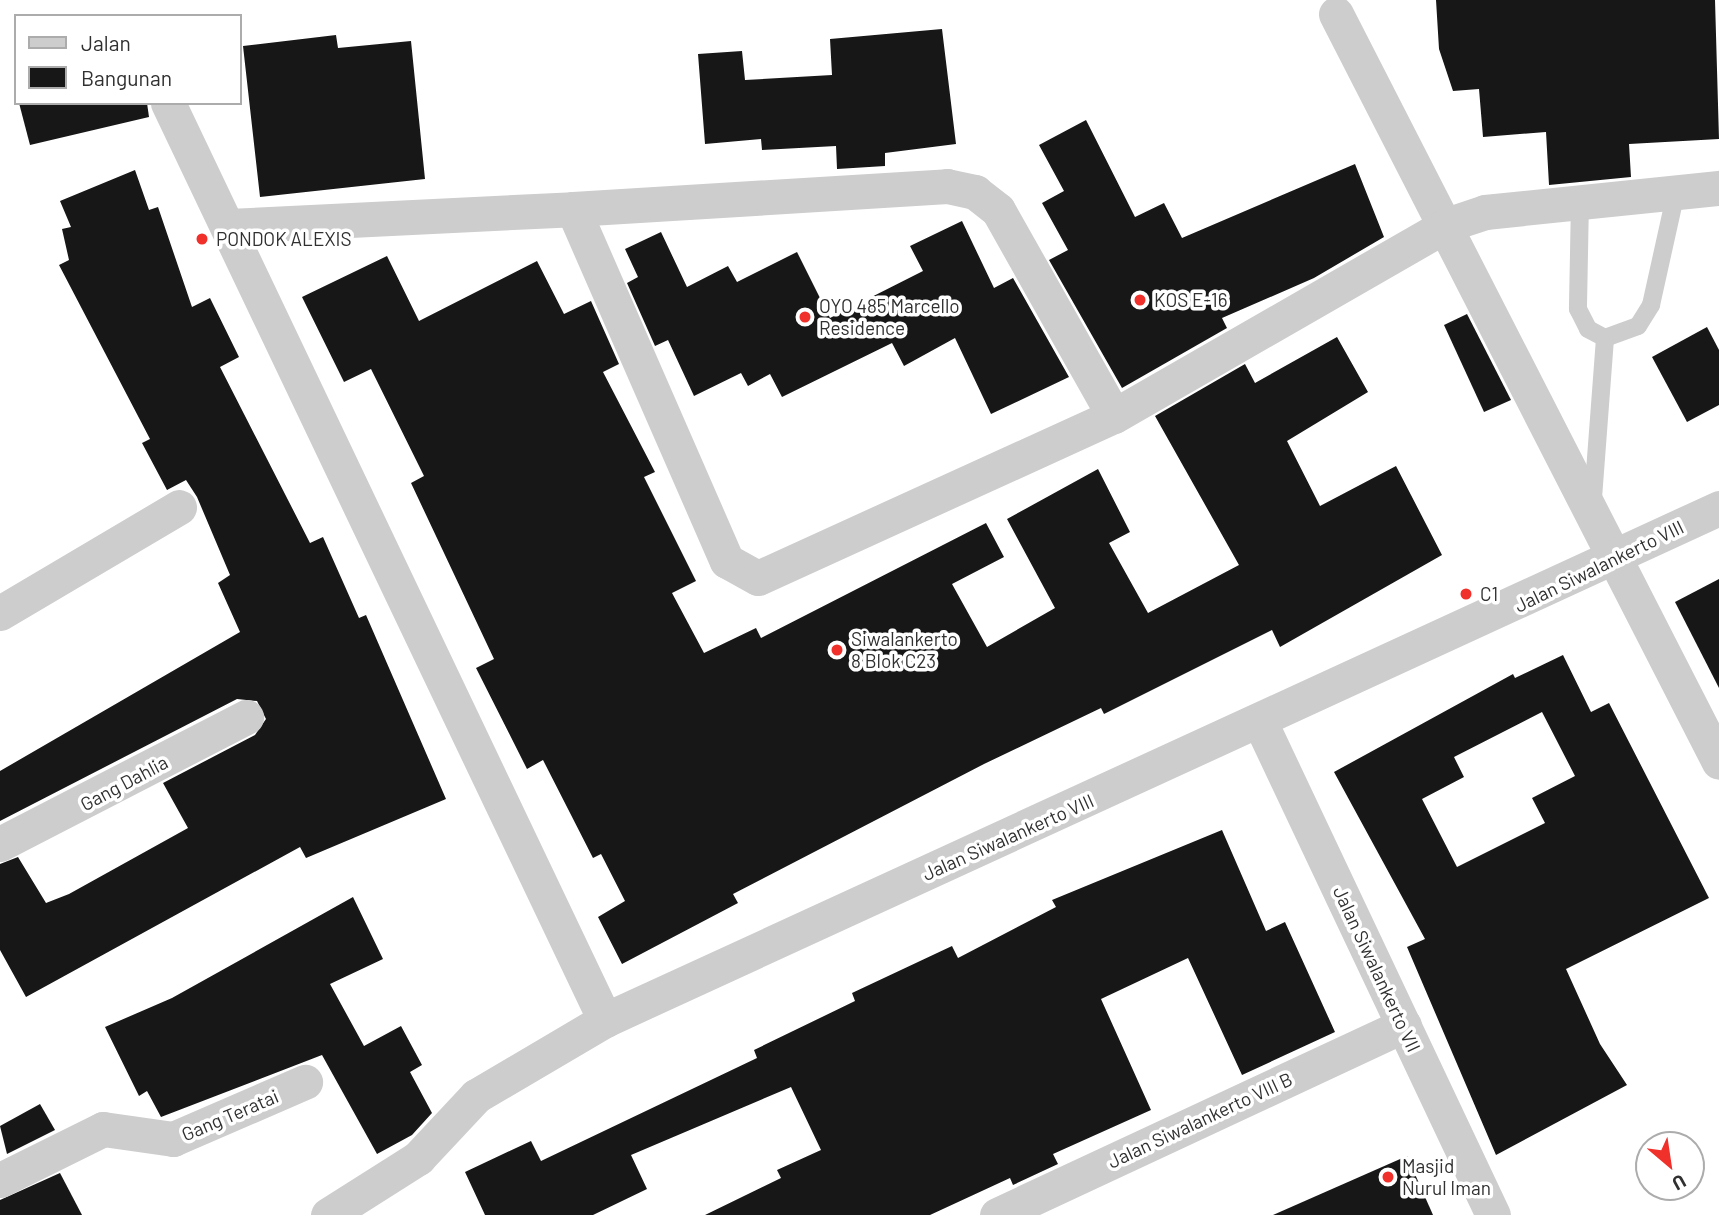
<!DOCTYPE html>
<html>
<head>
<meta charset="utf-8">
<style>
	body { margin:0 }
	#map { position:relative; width:1719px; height:1215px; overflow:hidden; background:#fff; font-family:Barlow,sans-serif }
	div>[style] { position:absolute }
	.building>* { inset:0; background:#171717 }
	.lane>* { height:18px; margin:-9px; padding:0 9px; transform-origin:9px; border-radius:9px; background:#cdcdcd }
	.street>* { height:35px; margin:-17.5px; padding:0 17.5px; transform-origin:17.5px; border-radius:17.5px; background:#cdcdcd }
	.dots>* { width:19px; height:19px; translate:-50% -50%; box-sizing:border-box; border:4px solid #fff; border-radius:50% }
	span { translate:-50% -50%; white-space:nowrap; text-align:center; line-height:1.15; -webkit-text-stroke:7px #fff; paint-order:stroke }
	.poi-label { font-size:19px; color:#303030 }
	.left { translate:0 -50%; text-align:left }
	.street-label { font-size:19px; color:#303030 }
	.legend { position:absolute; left:14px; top:14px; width:228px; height:91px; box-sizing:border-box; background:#fff; border:2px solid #acacac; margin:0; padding:9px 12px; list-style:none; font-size:21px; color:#303030 }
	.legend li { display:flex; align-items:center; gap:14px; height:35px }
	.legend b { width:35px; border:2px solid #acacac }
	.north { position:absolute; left:1635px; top:1131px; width:70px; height:70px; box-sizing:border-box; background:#fff; border:2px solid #acacac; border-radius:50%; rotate:151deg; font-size:19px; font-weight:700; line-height:28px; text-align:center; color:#303030 }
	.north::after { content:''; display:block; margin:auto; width:24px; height:32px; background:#ef302b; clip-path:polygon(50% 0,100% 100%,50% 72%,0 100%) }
</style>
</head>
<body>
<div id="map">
	<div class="building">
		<div style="clip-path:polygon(1436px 0,1715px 0,1719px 139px,1629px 144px,1631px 177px,1549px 185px,1546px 132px,1483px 137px,1479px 89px,1453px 91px,1439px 49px)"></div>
		<div style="clip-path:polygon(942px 29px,956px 144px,885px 153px,885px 166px,837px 169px,836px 146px,762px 150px,761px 139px,705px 144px,698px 54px,742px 51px,745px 80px,832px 75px,830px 39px)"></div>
		<div style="clip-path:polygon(336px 35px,338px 48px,411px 41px,425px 179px,260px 197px,243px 46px)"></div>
		<div style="clip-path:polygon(19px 103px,147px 103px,149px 117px,30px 145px)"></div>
		<div style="clip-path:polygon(1086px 120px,1135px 217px,1164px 203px,1182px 238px,1355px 164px,1384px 237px,1314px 278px,1222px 318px,1227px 328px,1122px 388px,1049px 260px,1068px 250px,1042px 203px,1064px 191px,1039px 145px)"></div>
		<div style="clip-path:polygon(135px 170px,149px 210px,158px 207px,192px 307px,210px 298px,239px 357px,220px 367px,310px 543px,323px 537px,359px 618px,366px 615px,446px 799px,306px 858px,300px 847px,26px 997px,0 950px,0 864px,18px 857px,46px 903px,69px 894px,188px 828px,163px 783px,255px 735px,266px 719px,257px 701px,237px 699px,0 821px,0 771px,240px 632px,218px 583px,230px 575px,197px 497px,186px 480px,167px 490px,142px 443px,150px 439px,59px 265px,69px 260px,62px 229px,71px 227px,60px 201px)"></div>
		<div style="clip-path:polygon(962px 221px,994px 288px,1013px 278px,1069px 377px,991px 414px,955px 338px,904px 366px,892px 343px,782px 397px,770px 374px,748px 386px,741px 373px,694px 396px,668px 340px,655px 346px,627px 283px,638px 277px,625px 249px,661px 232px,687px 287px,728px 266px,737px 282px,797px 252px,830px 318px,923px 271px,910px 246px)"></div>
		<div style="clip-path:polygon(387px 256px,419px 321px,537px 261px,564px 314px,591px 301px,619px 364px,603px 372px,655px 472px,644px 477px,696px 581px,672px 593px,704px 653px,756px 628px,761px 638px,986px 523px,1004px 557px,952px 584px,987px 647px,1055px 608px,1007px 519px,1098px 469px,1130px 532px,1109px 543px,1148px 613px,1239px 565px,1155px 416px,1245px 364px,1255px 383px,1337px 337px,1368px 392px,1287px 441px,1320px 506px,1396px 466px,1442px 555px,1280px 647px,1272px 630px,1104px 714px,1101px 708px,984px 764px,733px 894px,738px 903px,622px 964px,598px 917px,625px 901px,601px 854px,593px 858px,543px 760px,527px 769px,476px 668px,494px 659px,411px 483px,424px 476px,371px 369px,344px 382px,302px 297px)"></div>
		<div style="clip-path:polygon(1467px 314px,1511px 400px,1484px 412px,1444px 325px)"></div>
		<div style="clip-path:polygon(1707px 327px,1719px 350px,1719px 405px,1687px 422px,1652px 357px)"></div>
		<div style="clip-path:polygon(1719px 579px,1719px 688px,1675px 602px)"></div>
		<div style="clip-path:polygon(evenodd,1563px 655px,1591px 712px,1609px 703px,1709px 898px,1566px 969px,1600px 1044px,1627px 1085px,1496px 1155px,1407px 947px,1425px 939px,1334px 772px,1513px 674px,1515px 678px,1563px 655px,1542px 712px,1575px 776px,1532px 798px,1545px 823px,1457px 867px,1422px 799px,1464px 777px,1454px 757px,1542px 712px)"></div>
		<div style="clip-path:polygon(1222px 830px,1266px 931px,1285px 922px,1335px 1032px,1242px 1075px,1188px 958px,1101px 999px,1151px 1110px,1053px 1154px,1058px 1164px,1013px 1185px,1010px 1178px,930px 1215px,705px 1215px,781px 1178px,777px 1170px,821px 1150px,791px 1087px,631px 1155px,647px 1189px,593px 1215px,485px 1215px,465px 1172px,531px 1141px,541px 1161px,757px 1058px,754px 1050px,855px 1001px,852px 993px,952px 946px,958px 958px,1056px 907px,1052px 900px)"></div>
		<div style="clip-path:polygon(353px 897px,383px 959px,330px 984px,364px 1046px,401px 1026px,422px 1065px,410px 1072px,432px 1113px,412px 1135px,377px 1154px,322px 1055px,161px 1117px,147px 1091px,139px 1096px,105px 1027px,172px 998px)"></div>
		<div style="clip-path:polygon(40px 1104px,55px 1130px,7px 1154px,0 1126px)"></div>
		<div style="clip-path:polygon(1407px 1156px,1433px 1215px,1273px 1215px)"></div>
		<div style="clip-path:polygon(60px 1173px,82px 1215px,0 1215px,0 1200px)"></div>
	</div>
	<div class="lane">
		<div style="left:1580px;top:201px;width:108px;rotate:91.1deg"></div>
		<div style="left:1578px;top:309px;width:22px;rotate:63deg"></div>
		<div style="left:1588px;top:329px;width:19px;rotate:28deg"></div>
		<div style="left:1605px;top:338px;width:35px;rotate:-20deg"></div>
		<div style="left:1638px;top:326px;width:25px;rotate:-58deg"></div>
		<div style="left:1651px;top:305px;width:116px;rotate:-77.5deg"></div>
		<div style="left:1593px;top:498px;width:160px;rotate:-85.7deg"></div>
	</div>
	<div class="street">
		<div style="left:1336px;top:14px;width:840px;rotate:62.89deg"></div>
		<div style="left:168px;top:103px;width:1016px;rotate:64.52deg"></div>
		<div style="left:573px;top:209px;width:375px;rotate:-3.5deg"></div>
		<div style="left:947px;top:186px;width:29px;rotate:12deg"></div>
		<div style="left:975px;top:192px;width:29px;rotate:38deg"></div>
		<div style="left:998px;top:210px;width:236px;rotate:60.6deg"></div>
		<div style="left:228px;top:226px;width:345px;rotate:-2.8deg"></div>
		<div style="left:573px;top:209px;width:384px;rotate:66.4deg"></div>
		<div style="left:727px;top:561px;width:35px;rotate:29deg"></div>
		<div style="left:758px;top:578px;width:391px;rotate:-24.5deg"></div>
		<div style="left:1114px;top:416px;width:383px;rotate:-29.9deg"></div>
		<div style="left:1446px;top:225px;width:41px;rotate:-18.4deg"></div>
		<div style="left:1485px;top:212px;width:235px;rotate:-5.9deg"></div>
		<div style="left:0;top:613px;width:208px;rotate:-30.6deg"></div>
		<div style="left:1261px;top:724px;width:543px;rotate:64.71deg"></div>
		<div style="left:0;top:844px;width:277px;rotate:-27.3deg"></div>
		<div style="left:0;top:1180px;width:115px;rotate:-26.3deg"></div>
		<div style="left:103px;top:1129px;width:71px;rotate:8.1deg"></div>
		<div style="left:173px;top:1139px;width:144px;rotate:-23.4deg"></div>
		<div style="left:328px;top:1215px;width:107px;rotate:-32.3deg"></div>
		<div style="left:418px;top:1158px;width:85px;rotate:-46.9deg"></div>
		<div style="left:476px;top:1096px;width:150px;rotate:-30.5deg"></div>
		<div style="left:605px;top:1020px;width:1226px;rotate:-24.68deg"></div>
		<div style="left:997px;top:1215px;width:449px;rotate:-25deg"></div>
	</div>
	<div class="dots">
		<div style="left:202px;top:239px;background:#ef302b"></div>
		<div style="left:1140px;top:300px;background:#ef302b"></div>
		<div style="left:805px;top:317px;background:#ef302b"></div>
		<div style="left:1466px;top:594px;background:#ef302b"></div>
		<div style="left:837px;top:650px;background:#ef302b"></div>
		<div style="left:1388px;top:1177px;background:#ef302b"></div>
	</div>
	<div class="poi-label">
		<span class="left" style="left:216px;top:239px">PONDOK ALEXIS</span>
		<span class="left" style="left:1154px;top:300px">KOS E-16</span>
		<span class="left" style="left:819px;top:317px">OYO 485 Marcello<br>Residence</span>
		<span class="left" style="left:1480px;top:594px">C1</span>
		<span class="left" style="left:851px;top:650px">Siwalankerto<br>8 Blok C23</span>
		<span class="left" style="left:1402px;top:1177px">Masjid<br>Nurul Iman</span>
	</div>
	<div class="street-label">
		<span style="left:1599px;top:566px;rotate:-26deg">Jalan Siwalankerto VIII</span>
		<span style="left:124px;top:783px;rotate:-28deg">Gang Dahlia</span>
		<span style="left:1008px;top:837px;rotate:-24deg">Jalan Siwalankerto VIII</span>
		<span style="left:1377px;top:969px;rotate:65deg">Jalan Siwalankerto VII</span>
		<span style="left:230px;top:1115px;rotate:-23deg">Gang Teratai</span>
		<span style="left:1200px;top:1120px;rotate:-25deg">Jalan Siwalankerto VIII B</span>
	</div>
	<ul class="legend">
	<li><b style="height:9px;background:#cdcdcd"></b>Jalan</li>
	<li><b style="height:19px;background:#171717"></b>Bangunan</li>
	</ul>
	<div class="north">U</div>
</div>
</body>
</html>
